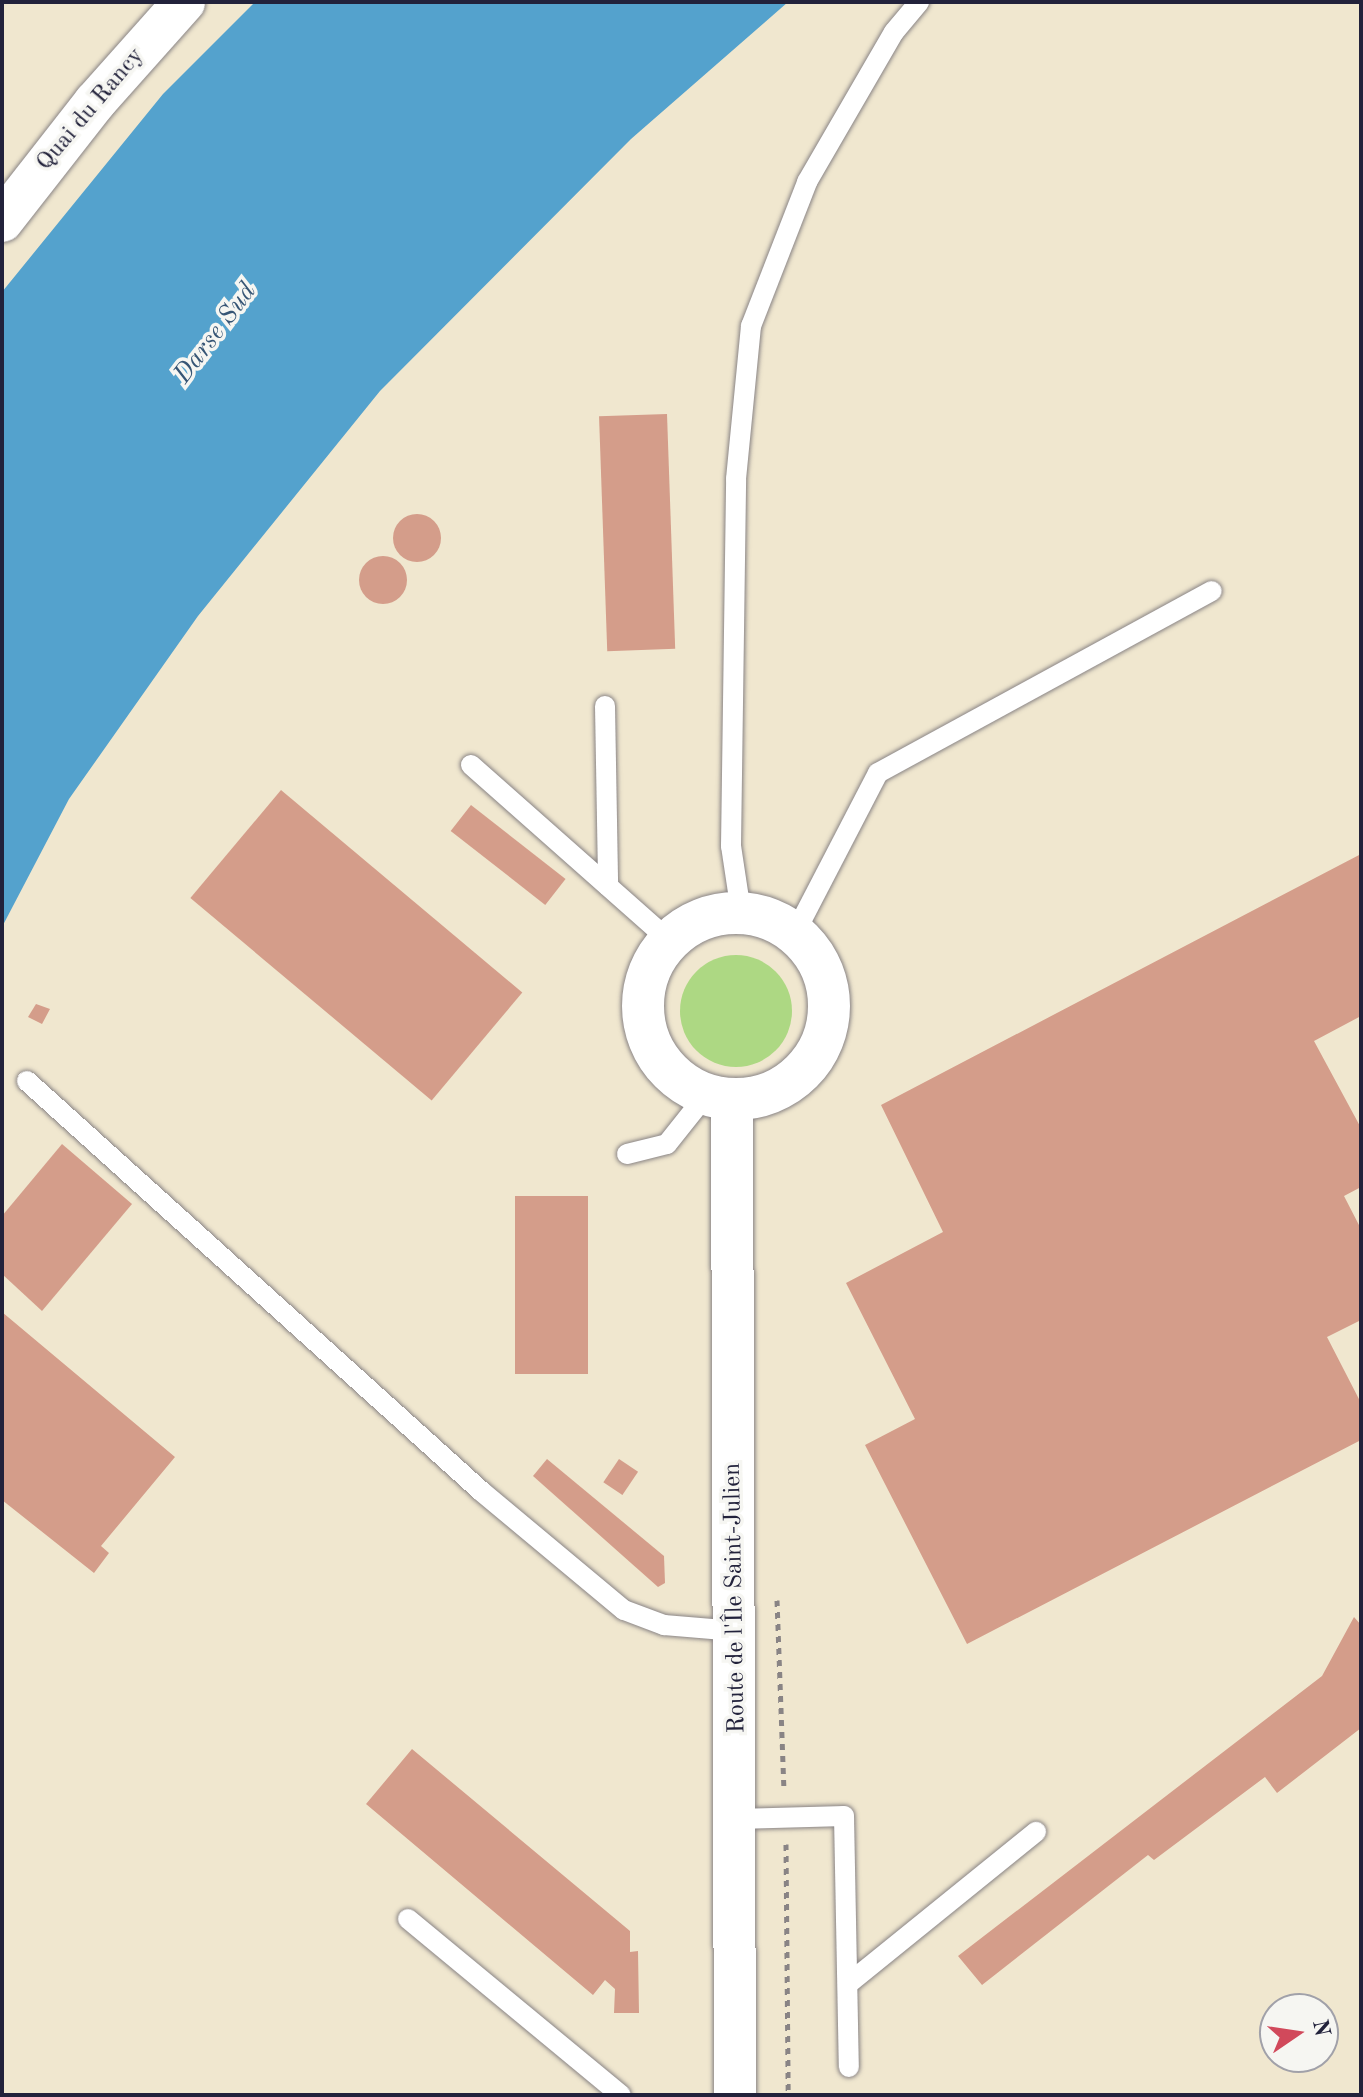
<!DOCTYPE html>
<html>
<head>
<meta charset="utf-8">
<style>
	body { margin:0 }
	#map { position:relative; width:1363px; height:2097px; overflow:hidden; background:#f0e7cf; font-family:"Old Standard TT",serif }
	div>[style] { position:absolute }
	.green>* { inset:0; background:#add883 }
	.round { border-radius:50% }
	.water>* { inset:0; background:#54a2cd }
	.building>* { inset:0; background:#d49d8a; transform-origin:0 0 }
	.path>* { height:5px; margin-top:-2.5px; transform-origin:0; background:repeating-linear-gradient(90deg,#898485 0 6px,transparent 0 12px) }
	.roads { filter:drop-shadow(0 0 2px #898485) drop-shadow(0 0 2px #898485) }
	.lane>* { height:20px; margin:-10px; padding:0 10px; transform-origin:10px; border-radius:10px; background:#fff }
	.street>* { height:42px; margin:-21px; padding:0 21px; transform-origin:21px; border-radius:21px; background:#fff }
	.street>.ring { margin:-21px; padding:0; box-sizing:content-box; background:none; border:42px solid #fff; border-radius:50% }
	span { translate:-50% -50%; white-space:nowrap; text-align:center; line-height:1.15; -webkit-text-stroke:7px #f6f6f2; paint-order:stroke }
	.street-label { font-size:24px; color:#22223b }
	.water-label { font-size:26px; color:#365575; font-style:italic }
	.frame { position:absolute; inset:0; border:4px solid #22223b; pointer-events:none }
	.north { position:absolute; left:1259px; top:1993px; width:80px; height:80px; box-sizing:border-box; background:#f6f6f2; border:2px solid #a1a1a9; border-radius:50%; rotate:77deg; font-size:22px; font-weight:700; line-height:32px; text-align:center; color:#22223b }
	.north::after { content:''; display:block; margin:auto; width:28px; height:36px; background:#d1495b; clip-path:polygon(50% 0,100% 100%,50% 72%,0 100%) }
</style>
</head>
<body>
<div id="map">
	<div class="green">
		<div class="round" style="left:680px;top:955px;width:112px;height:112px"></div>
	</div>
	<div class="water">
		<div style="clip-path:polygon(255px 2px,788px 2px,631px 139px,380px 391px,198px 616px,69px 799px,2px 927px,2px 292px,163px 94px)"></div>
	</div>
	<div class="building">
		<div style="left:667px;top:414px;width:235px;height:68px;rotate:88deg"></div>
		<div class="round" style="left:393px;top:514px;width:48px;height:48px"></div>
		<div class="round" style="left:359px;top:556px;width:48px;height:48px"></div>
		<div style="left:281px;top:790px;width:315px;height:141px;rotate:40deg"></div>
		<div style="left:471px;top:805px;width:120px;height:33px;rotate:38deg"></div>
		<div style="clip-path:polygon(1361px 854px,1361px 1016px,1314px 1041px,1361px 1128px,1361px 1187px,1344px 1196px,1361px 1229px,1361px 1320px,1327px 1337px,1361px 1403px,1361px 1440px,967px 1644px,865px 1445px,915px 1419px,846px 1283px,943px 1232px,881px 1105px)"></div>
		<div style="clip-path:polygon(36px 1004px,50px 1009px,42px 1024px,28px 1017px)"></div>
		<div style="clip-path:polygon(62px 1144px,132px 1204px,42px 1311px,2px 1274px,2px 1216px)"></div>
		<div style="left:515px;top:1196px;width:73px;height:178px"></div>
		<div style="clip-path:polygon(2px 1312px,175px 1457px,101px 1546px,109px 1553px,94px 1573px,2px 1500px)"></div>
		<div style="clip-path:polygon(547px 1459px,664px 1556px,665px 1583px,658px 1587px,533px 1476px)"></div>
		<div style="left:619px;top:1459px;width:23px;height:28px;rotate:34deg"></div>
		<div style="clip-path:polygon(1354px 1617px,1361px 1625px,1361px 1728px,1277px 1793px,1265px 1777px,1154px 1860px,1148px 1855px,982px 1985px,958px 1956px,1322px 1676px)"></div>
		<div style="clip-path:polygon(412px 1749px,630px 1931px,630px 1952px,638px 1951px,639px 2013px,614px 2013px,615px 1989px,605px 1980px,593px 1995px,366px 1804px)"></div>
	</div>
	<div class="path">
		<div style="left:777px;top:1600px;width:190px;rotate:87.9deg"></div>
		<div style="left:786px;top:1844px;width:251px;rotate:89.5deg"></div>
	</div>
	<div class="roads">
		<div class="lane">
			<div style="left:605px;top:706px;width:180px;rotate:89deg"></div>
			<div style="left:471px;top:765px;width:264px;rotate:41.5deg"></div>
			<div style="left:741px;top:912px;width:67px;rotate:-98.6deg"></div>
			<div style="left:731px;top:846px;width:367px;rotate:-89.2deg"></div>
			<div style="left:736px;top:479px;width:154px;rotate:-84.4deg"></div>
			<div style="left:751px;top:326px;width:155px;rotate:-68.7deg"></div>
			<div style="left:807px;top:182px;width:173px;rotate:-59.9deg"></div>
			<div style="left:894px;top:32px;width:39px;rotate:-50deg"></div>
			<div style="left:795px;top:933px;width:180px;rotate:-62.6deg"></div>
			<div style="left:878px;top:773px;width:380px;rotate:-28.6deg"></div>
			<div style="left:27px;top:1081px;width:612px;rotate:42.08deg"></div>
			<div style="left:481px;top:1491px;width:186px;rotate:39.8deg"></div>
			<div style="left:624px;top:1610px;width:43px;rotate:20.6deg"></div>
			<div style="left:664px;top:1625px;width:72px;rotate:4.8deg"></div>
			<div style="left:627px;top:1154px;width:41px;rotate:-14deg"></div>
			<div style="left:667px;top:1144px;width:63px;rotate:-51.5deg"></div>
			<div style="left:738px;top:1819px;width:106px;rotate:-1.6deg"></div>
			<div style="left:844px;top:1816px;width:251px;rotate:88.9deg"></div>
			<div style="left:408px;top:1919px;width:276px;rotate:39.6deg"></div>
			<div style="left:848px;top:1984px;width:242px;rotate:-39deg"></div>
		</div>
		<div class="street">
			<div style="left:2px;top:221px;width:151px;rotate:-52deg"></div>
			<div style="left:95px;top:102px;width:134px;rotate:-48.3deg"></div>
			<div class="ring" style="left:643px;top:913px;width:144px;height:144px"></div>
			<div style="left:732px;top:1100px;width:995px;rotate:89.83deg"></div>
		</div>
	</div>
	<div class="street-label">
		<span style="left:91px;top:110px;rotate:-50deg">Quai du Rancy</span>
		<span style="left:736px;top:1598px;rotate:-91deg">Route de l'Île Saint-Julien</span>
	</div>
	<div class="water-label">
		<span style="left:216px;top:334px;rotate:-53deg">Darse Sud</span>
	</div>
	<div class="frame"></div>
	<div class="north">N</div>
</div>
</body>
</html>
